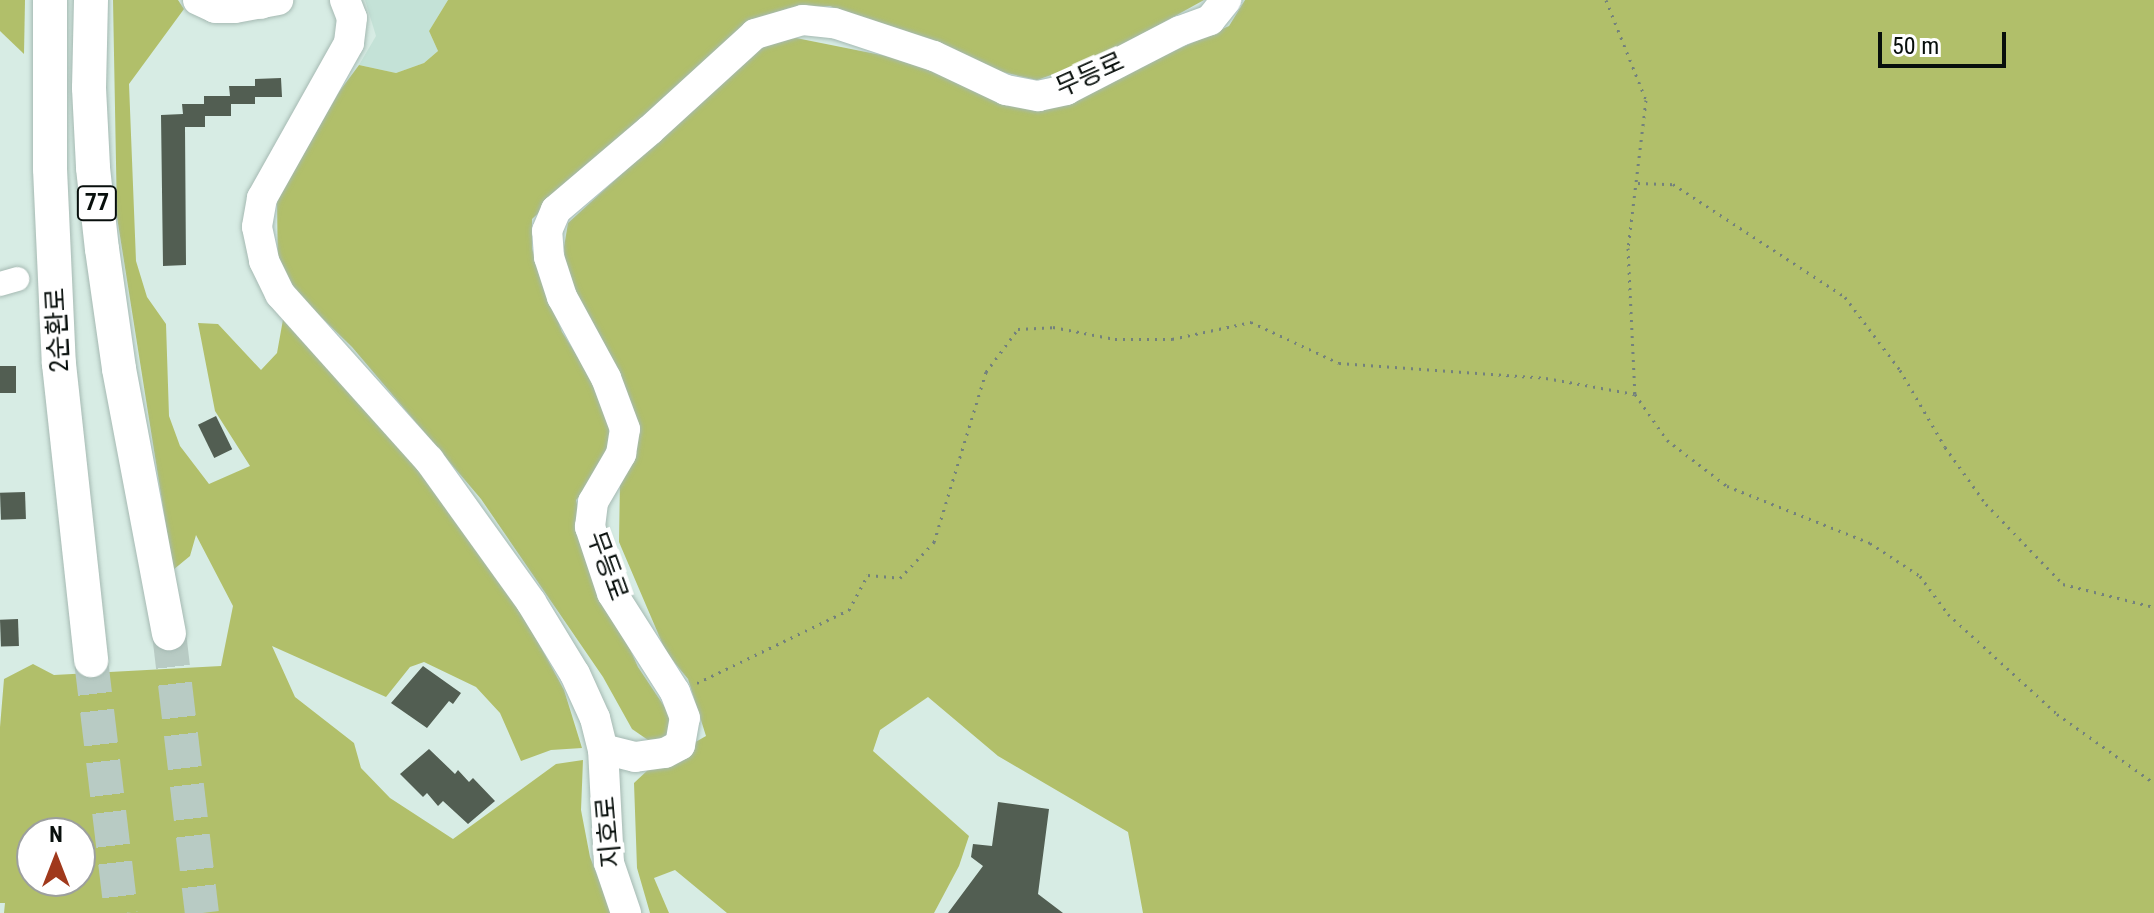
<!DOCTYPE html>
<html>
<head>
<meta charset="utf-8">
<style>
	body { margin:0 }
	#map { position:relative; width:2154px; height:913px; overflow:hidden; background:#d7ece4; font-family:"Roboto Condensed","Noto Sans KR",sans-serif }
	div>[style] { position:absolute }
	.built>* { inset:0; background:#c4e2d7 }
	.green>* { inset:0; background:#b1bf6a }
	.building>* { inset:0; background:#525e52; transform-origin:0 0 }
	.highway-tunnel>* { height:34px; margin-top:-17px; transform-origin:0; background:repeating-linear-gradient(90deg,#b8cbc4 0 34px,transparent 0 51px) }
	.path>* { height:3px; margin-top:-1.5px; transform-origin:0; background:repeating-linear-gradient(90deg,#73817c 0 2px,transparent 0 8px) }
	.roads { filter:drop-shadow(0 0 2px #a5b9b2) drop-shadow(0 0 2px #a5b9b2) }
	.minor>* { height:24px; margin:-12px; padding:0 12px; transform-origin:12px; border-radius:12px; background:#fff }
	.major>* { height:30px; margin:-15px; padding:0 15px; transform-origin:15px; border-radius:15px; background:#fff }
	.highway>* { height:34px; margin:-17px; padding:0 17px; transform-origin:17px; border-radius:17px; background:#fff }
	span { translate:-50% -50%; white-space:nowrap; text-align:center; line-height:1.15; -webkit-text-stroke:8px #fff; paint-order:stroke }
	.shield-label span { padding:2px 6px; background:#fff; border:2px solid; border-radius:6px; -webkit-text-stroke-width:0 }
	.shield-label { font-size:24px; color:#080f0c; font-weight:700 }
	.street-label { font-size:26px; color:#080f0c }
	.north { position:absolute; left:16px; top:817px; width:80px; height:80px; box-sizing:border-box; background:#fff; border:2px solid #9c9f9e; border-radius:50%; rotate:0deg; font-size:22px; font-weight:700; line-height:32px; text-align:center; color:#080f0c }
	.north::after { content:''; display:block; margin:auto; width:28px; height:36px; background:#a0391c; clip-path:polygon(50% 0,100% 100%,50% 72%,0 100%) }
	.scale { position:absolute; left:1878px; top:32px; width:128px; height:36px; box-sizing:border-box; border:4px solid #080f0c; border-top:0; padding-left:10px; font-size:24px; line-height:28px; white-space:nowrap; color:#080f0c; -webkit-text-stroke:6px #fff; paint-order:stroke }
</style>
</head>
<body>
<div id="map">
	<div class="built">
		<div style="clip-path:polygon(365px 0,448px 0,429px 31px,438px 51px,424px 63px,396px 73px,359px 65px,376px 36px)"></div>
	</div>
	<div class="green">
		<div style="clip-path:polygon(0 0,25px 0,24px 54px,0 31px)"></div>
		<div style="clip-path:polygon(evenodd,113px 0,178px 0,184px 9px,129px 84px,136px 261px,147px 297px,166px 324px,169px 416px,180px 446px,209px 484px,250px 466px,215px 411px,198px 323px,218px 324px,261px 370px,277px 353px,284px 314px,393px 432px,525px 618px,564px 690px,582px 748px,551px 750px,521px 761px,500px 713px,476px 687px,424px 662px,410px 667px,386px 697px,272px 646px,295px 697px,354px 743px,361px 768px,390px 798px,453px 839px,556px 764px,583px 760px,581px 810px,590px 857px,612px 913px,4px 913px,5px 903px,0 903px,0 727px,4px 679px,33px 664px,54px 675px,221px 666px,233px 606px,196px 535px,190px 556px,173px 570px,117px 217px,113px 0,32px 833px,80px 833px,80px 881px,32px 881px,32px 833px)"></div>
		<div style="clip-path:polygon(448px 0,1204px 0,1099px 58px,1037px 80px,998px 71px,830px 6px,789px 8px,744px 25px,532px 219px,532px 249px,562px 332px,590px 376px,617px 446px,595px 480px,576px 500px,589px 559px,638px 667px,678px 727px,664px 738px,648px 740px,632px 729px,603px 677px,481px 499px,352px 347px,278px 275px,277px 200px,339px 92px,359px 65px,396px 73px,424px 63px,438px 51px,429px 31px)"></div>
		<div style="clip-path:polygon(1245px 0,2154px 0,2154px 913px,1143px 913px,1128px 832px,998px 756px,928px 697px,880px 730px,873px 751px,969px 836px,959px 866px,934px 913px,727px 913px,675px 870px,654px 878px,669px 913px,650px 913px,637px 868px,634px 783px,650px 768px,706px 736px,688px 679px,666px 652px,619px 542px,620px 479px,632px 436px,566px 276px,564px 247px,568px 223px,765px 43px,796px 38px,916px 62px,1010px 106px,1163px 56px,1229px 26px)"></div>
	</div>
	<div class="building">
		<div style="clip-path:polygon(281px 78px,282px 97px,255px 97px,255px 104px,231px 104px,231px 116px,205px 116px,205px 127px,185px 127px,186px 265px,163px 266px,161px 115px,183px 114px,182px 104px,204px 104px,204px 96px,230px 96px,229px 86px,255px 86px,255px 79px)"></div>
		<div style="left:0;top:366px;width:16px;height:27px"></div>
		<div style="left:216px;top:416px;width:37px;height:20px;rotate:64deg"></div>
		<div style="left:25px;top:492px;width:27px;height:25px;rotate:88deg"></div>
		<div style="left:18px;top:619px;width:27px;height:18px;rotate:88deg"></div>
		<div style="clip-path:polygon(423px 666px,461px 693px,453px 704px,449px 701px,427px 728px,391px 703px)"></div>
		<div style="clip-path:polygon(429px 749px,455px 774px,458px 770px,469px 782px,473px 778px,495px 801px,468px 824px,443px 801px,438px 806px,427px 793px,423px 797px,400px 774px)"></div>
		<div style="clip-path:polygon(998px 802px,1049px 809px,1038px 894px,1063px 913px,948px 913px,983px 866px,971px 857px,973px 844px,992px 846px)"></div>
	</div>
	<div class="highway-tunnel">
		<div style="left:169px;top:633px;width:282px;rotate:83.3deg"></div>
		<div style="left:91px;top:660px;width:255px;rotate:83.2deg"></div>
	</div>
	<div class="path">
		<div style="left:1606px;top:0;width:108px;rotate:68.2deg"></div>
		<div style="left:1646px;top:100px;width:149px;rotate:96.9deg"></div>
		<div style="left:1628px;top:248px;width:146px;rotate:87.3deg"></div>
		<div style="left:1635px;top:394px;width:56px;rotate:55.2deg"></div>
		<div style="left:1667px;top:440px;width:76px;rotate:37.5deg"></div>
		<div style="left:1727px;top:486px;width:154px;rotate:21.7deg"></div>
		<div style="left:1870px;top:543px;width:60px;rotate:33.4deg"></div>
		<div style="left:1920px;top:576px;width:47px;rotate:53.6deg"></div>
		<div style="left:1948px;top:614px;width:148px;rotate:42.5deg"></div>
		<div style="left:2057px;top:714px;width:119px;rotate:35.4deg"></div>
		<div style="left:1638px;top:183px;width:35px;rotate:2deg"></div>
		<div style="left:1673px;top:184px;width:206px;rotate:33.3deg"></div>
		<div style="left:1845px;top:297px;width:91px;rotate:53deg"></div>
		<div style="left:1900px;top:370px;width:89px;rotate:59.7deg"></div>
		<div style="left:1945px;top:447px;width:70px;rotate:54.3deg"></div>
		<div style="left:1986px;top:504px;width:111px;rotate:46.1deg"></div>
		<div style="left:2063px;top:584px;width:94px;rotate:14.2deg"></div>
		<div style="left:697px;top:683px;width:169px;rotate:-25.7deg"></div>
		<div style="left:849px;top:610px;width:40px;rotate:-62deg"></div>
		<div style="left:868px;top:575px;width:32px;rotate:5deg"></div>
		<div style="left:900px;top:578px;width:50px;rotate:-46.6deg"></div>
		<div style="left:934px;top:542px;width:178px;rotate:-73deg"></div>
		<div style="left:986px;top:372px;width:54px;rotate:-53.3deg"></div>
		<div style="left:1018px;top:329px;width:35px;rotate:-3deg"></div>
		<div style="left:1053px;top:327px;width:63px;rotate:11deg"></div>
		<div style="left:1115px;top:339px;width:57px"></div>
		<div style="left:1172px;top:339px;width:81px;rotate:-12.1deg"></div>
		<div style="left:1251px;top:322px;width:97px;rotate:25deg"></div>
		<div style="left:1339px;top:363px;width:208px;rotate:4.1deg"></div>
		<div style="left:1546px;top:378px;width:90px;rotate:10.2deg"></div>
	</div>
	<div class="roads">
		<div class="minor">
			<div style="left:0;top:284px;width:18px;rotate:-16deg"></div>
		</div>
		<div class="major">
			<div style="left:198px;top:0;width:19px;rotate:25deg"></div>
			<div style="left:215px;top:8px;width:20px"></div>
			<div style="left:235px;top:8px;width:44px;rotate:-10.5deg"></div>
			<div style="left:345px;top:0;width:19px;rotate:69deg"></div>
			<div style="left:352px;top:18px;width:25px;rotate:97deg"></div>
			<div style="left:349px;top:43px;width:178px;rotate:119.3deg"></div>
			<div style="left:262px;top:198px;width:29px;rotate:100deg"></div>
			<div style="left:257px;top:227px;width:35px;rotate:78deg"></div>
			<div style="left:264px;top:261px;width:37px;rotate:64deg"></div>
			<div style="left:280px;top:294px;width:223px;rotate:48.1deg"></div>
			<div style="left:429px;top:460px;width:175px;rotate:54.3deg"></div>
			<div style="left:531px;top:602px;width:84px;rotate:58.6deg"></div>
			<div style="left:575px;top:674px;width:48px;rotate:65.6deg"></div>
			<div style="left:595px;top:718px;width:32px;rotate:76deg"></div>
			<div style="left:603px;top:749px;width:33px;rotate:14deg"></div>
			<div style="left:635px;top:757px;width:30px;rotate:-8deg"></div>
			<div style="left:665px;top:753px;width:17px;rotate:-28deg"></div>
			<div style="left:680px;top:745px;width:27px;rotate:-80deg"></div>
			<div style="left:685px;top:718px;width:28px;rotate:-111deg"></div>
			<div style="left:675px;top:692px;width:117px;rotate:-122.5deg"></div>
			<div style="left:612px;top:593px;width:70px;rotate:-108.4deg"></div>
			<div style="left:590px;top:527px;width:25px;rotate:-83deg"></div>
			<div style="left:593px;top:502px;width:56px;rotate:-59.7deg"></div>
			<div style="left:621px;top:454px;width:25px;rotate:-81deg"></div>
			<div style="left:625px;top:429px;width:54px;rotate:-110.4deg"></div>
			<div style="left:606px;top:378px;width:92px;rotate:-118.5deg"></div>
			<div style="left:562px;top:297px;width:42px;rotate:-108deg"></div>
			<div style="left:549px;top:257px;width:26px;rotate:-94deg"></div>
			<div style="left:547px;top:231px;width:23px;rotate:-67deg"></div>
			<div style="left:556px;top:210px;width:123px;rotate:-40.4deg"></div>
			<div style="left:650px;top:130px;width:142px;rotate:-42.4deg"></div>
			<div style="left:755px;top:34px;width:50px;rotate:-16.3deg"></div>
			<div style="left:803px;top:20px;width:31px;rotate:6deg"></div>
			<div style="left:834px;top:23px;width:105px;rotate:18.3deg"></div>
			<div style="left:934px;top:56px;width:80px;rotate:25.3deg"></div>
			<div style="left:1006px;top:90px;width:33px;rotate:11deg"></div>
			<div style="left:1038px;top:96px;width:29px;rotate:-12deg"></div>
			<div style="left:1066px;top:90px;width:128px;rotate:-27.4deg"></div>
			<div style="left:1180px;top:31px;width:32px;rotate:-20deg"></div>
			<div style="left:1210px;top:20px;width:26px;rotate:-51deg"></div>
			<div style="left:603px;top:749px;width:114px;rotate:87deg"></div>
			<div style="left:609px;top:863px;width:53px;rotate:71.2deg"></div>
		</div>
		<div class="highway">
			<div style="left:50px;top:0;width:169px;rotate:90deg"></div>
			<div style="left:50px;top:169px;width:195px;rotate:87.4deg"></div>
			<div style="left:59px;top:364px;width:298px;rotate:83.8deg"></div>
			<div style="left:91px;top:0;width:88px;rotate:91.3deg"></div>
			<div style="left:89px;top:88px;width:80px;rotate:87.1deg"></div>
			<div style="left:93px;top:168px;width:81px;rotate:83.7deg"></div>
			<div style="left:102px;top:249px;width:121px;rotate:81.9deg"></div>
			<div style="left:119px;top:369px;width:269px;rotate:79.3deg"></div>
			<div style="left:257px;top:0;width:4px;rotate:27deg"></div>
		</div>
	</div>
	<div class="shield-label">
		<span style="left:97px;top:203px">77</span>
	</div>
	<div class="street-label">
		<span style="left:1090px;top:75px;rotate:-24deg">무등로</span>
		<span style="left:58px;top:330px;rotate:-93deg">2순환로</span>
		<span style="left:607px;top:566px;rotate:70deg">무등로</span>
		<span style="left:609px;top:832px;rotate:-95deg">지호로</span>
	</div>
	<div class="north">N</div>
	<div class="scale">50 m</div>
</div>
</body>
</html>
